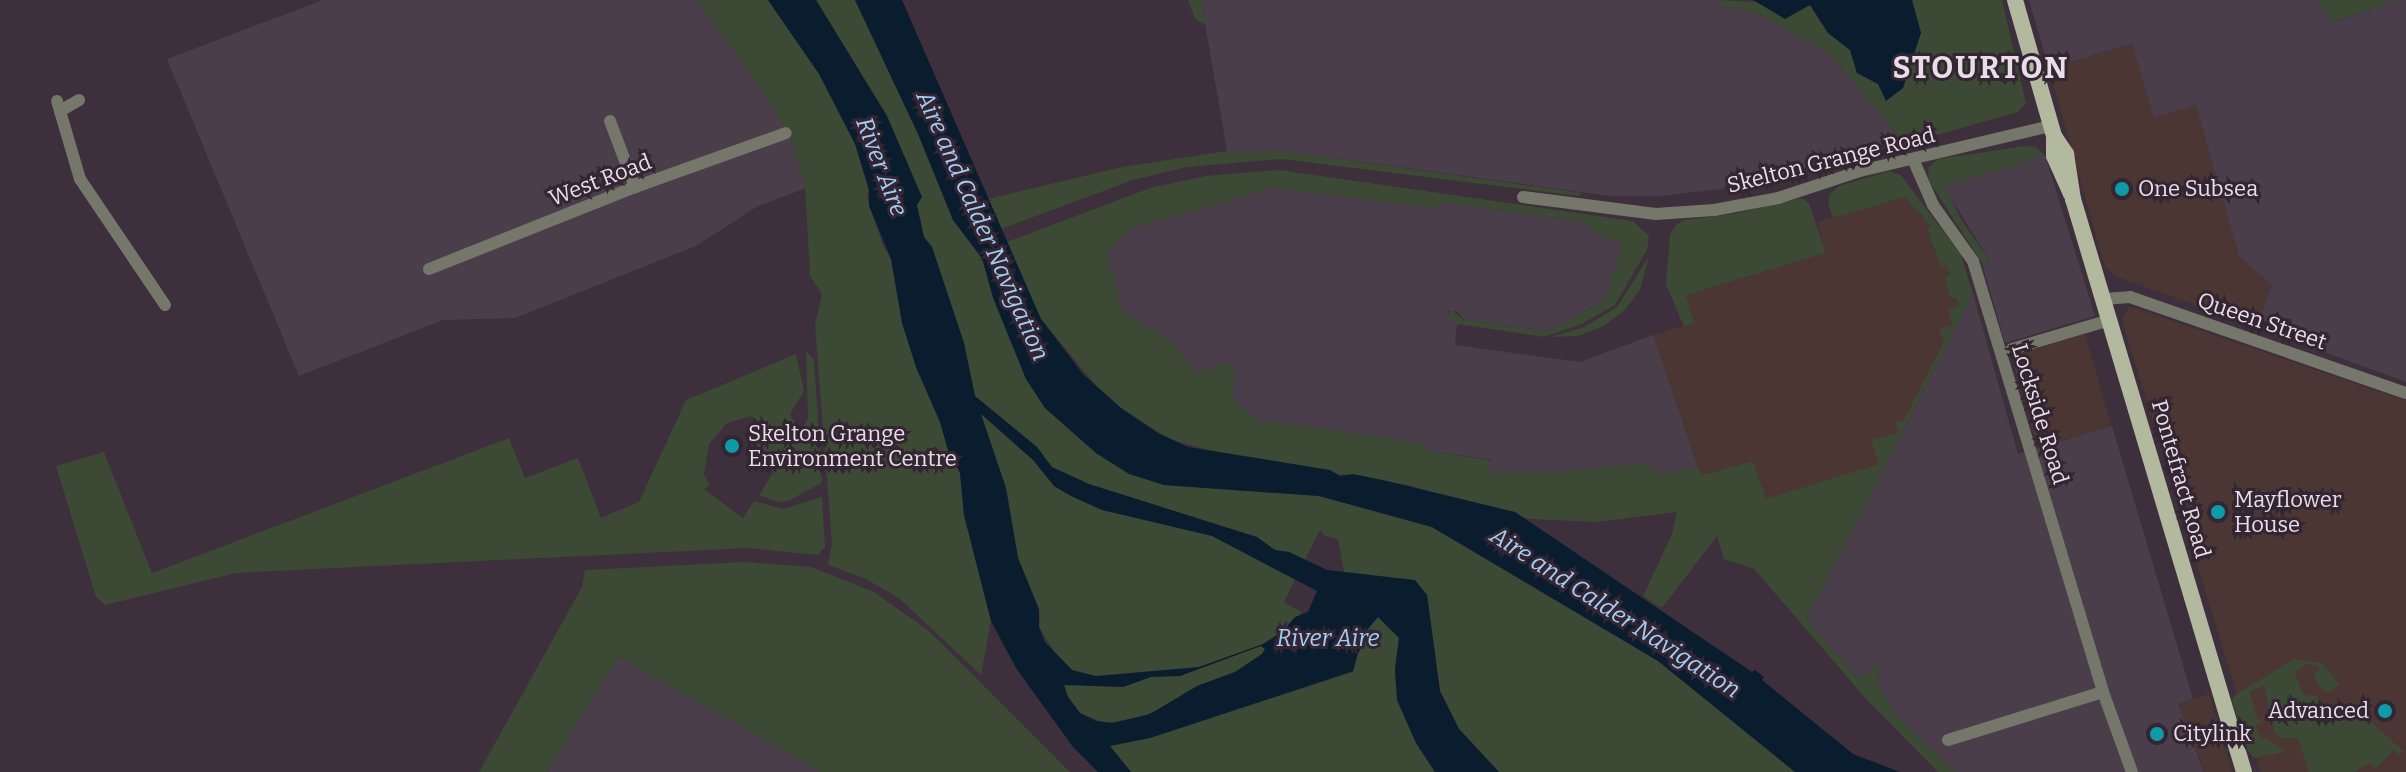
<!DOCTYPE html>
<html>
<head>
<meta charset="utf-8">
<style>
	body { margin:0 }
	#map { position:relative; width:2406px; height:772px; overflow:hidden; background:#3d2f3c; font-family:Bitter,serif }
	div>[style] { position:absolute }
	.commercial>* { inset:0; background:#4b3633; transform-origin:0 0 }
	.industrial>* { inset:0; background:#4b3e4b }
	.green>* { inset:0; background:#3b4935 }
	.water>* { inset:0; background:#091d2f }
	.minor>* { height:12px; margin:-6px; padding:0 6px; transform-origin:6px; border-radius:6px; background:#74776a }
	.major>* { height:16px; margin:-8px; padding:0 8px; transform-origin:8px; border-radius:8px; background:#b3b99f }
	.dots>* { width:22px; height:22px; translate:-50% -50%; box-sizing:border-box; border:4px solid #332532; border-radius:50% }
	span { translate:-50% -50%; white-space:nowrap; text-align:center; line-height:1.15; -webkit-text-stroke:6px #332532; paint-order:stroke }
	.street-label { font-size:22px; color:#e8dee7 }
	.poi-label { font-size:22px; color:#e8dee7 }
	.left { translate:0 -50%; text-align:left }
	.right { translate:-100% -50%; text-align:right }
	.water-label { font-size:24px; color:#a2cef6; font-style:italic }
	.district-label { font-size:30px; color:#e8dee7; font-weight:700; letter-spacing:2px }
</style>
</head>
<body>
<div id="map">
	<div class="commercial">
		<div style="clip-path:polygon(2133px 43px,2154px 118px,2196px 104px,2239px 256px,2272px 285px,2256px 327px,2118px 277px,2105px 267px,2049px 69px)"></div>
		<div style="clip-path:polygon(1905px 197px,1932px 228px,1927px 230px,1941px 266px,1946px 265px,1950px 275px,1951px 299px,1956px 298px,1959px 306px,1953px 326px,1899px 433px,1879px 464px,1765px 500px,1753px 461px,1701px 475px,1653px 335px,1693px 323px,1686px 295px,1826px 253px,1817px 222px)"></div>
		<div style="clip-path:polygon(2129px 306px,2406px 401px,2406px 772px,2261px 772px,2122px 320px)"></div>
		<div style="left:2085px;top:334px;width:96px;height:77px;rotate:74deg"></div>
		<div style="clip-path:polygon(2209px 694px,2226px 749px,2232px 772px,2205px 772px,2178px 704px)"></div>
	</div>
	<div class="industrial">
		<div style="clip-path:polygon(323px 0,704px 0,758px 72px,812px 186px,758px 206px,696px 246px,515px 318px,443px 320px,299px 376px,167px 59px)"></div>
		<div style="clip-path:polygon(1201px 0,1720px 0,1720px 6px,1744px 9px,1764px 17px,1829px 54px,1905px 144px,1769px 183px,1662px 196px,1610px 196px,1283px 151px,1227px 151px)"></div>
		<div style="clip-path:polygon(2029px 0,2315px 0,2335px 22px,2395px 0,2406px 0,2406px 382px,2256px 327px,2272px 285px,2239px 256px,2196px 105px,2154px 118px,2132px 43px,2049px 69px)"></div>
		<div style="clip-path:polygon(2045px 155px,2095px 316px,2005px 343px,1982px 263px,1990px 261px,1944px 187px)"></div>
		<div style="clip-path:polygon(1281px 185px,1280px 189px,1440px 209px,1442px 202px,1586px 223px,1594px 232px,1623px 245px,1606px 299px,1549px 331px,1464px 320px,1457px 311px,1447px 311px,1457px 324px,1455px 345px,1580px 362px,1653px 335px,1698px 467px,1658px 474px,1489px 473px,1491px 459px,1427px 451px,1428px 445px,1268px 425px,1255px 417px,1197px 373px,1173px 343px,1123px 311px,1107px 253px,1129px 229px)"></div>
		<div style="clip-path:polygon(1973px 294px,2018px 454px,2112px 426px,2193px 699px,2178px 704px,2204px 772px,1955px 772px,1893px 712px,1877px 680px,1881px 659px,1869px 673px,1856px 677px,1807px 619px)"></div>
		<div style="clip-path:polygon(618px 657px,763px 738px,821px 772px,547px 772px)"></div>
	</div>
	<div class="green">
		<div style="clip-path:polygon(697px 0,768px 0,819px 74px,856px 144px,869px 190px,867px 197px,883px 246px,891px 259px,916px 367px,940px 422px,948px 450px,960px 473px,964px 515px,991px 621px,981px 675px,899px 598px,864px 578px,828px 565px,832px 543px,815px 325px,822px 294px,810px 276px,805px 187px,790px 139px,771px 104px)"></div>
		<div style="clip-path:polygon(816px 0,855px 0,918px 134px,953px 220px,982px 259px,994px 298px,1026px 379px,1045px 408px,1096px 453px,1129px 473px,1164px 485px,1319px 496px,1432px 527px,1658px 661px,1795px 772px,1499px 772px,1459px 729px,1440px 691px,1427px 595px,1367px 575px,1344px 572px,1338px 539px,1325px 536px,1320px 530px,1284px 602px,1302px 612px,1291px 623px,1296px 623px,1297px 631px,1284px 646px,1270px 649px,1235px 672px,1197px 686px,1166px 707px,1141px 717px,1105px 723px,1080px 713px,1068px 697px,1054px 651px,1039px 627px,1040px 616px,1018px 558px,1006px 488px,979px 416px,964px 343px,932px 247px,924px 237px,887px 116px)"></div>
		<div style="clip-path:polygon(1188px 0,1201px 0,1205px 25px,1195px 19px)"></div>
		<div style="clip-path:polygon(1720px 0,1810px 5px,1828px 33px,1850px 50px,1857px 73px,1878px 84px,1921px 33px,1912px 0,2002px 0,2026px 103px,2018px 112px,1905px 144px,1829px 54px,1764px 17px,1744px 9px,1720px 6px)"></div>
		<div style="clip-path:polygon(2315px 0,2395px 0,2334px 22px)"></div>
		<div style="clip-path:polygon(2025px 146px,2036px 147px,2045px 155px,1945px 187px,1962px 221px,1990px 261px,1982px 263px,1929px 181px,1928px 168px,1938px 159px)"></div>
		<div style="clip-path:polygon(1227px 151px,1283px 151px,1582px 193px,1579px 196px,1281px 159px,1187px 167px,1133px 180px,1001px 229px,988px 199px,1122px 167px)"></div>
		<div style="clip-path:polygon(1279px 170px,1633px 221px,1649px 236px,1648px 248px,1615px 305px,1582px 324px,1544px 337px,1457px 324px,1450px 318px,1448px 307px,1464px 320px,1549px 331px,1605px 300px,1623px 245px,1593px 232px,1586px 223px,1443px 202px,1440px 209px,1280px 189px,1280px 186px,1130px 229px,1107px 253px,1123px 311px,1173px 343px,1197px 373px,1235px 361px,1232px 398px,1255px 417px,1268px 424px,1274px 421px,1428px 444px,1428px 451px,1491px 460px,1489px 473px,1567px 471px,1647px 463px,1658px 474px,1698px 467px,1702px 475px,1753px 461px,1766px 499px,1879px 464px,1871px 440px,1899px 433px,1896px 422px,1904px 420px,1944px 342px,1939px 329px,1953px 325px,1948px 310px,1959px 306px,1956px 298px,1951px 299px,1944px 278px,1950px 275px,1946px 265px,1941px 267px,1927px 229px,1931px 227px,1905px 197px,1833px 218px,1828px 203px,1830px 194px,1839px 186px,1890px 171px,1901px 175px,1961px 255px,1973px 294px,1807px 619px,1856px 677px,1869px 673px,1882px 657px,1877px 680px,1893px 712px,1955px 772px,1938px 772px,1868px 701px,1754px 569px,1724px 559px,1717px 536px,1662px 608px,1643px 596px,1672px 534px,1677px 512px,1597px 522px,1530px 519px,1407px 485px,1234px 457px,1169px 439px,1121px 408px,1098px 388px,1041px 319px,1007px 242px,1150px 188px,1206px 176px)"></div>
		<div style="clip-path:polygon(1801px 198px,1809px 203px,1826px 253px,1686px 295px,1694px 323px,1684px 327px,1666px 284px,1670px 235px,1675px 226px,1684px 220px,1733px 214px)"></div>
		<div style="clip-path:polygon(1649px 256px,1640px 290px,1624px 311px,1602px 327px,1577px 336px,1550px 337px,1584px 327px,1617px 307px)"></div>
		<div style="clip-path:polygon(806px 351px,814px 360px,822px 483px,788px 501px,778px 502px,759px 495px,774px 471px,761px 462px,765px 456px,756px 450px,757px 442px,766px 438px,758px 428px,759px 422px,752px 416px,727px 423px,709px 444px,704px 474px,710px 486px,704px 489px,743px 518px,754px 501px,783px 509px,822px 497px,825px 547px,818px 555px,748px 548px,236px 573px,105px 605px,96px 597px,56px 466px,104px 452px,152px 573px,509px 438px,525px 478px,578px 458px,601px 518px,639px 502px,686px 400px,796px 354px,804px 391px,790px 414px,800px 432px,808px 419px)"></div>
		<div style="clip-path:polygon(744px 562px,811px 567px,874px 592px,929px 631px,1070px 772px,821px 772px,618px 657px,547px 772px,479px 772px,582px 587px,585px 570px)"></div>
		<div style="clip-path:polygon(1378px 617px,1399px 638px,1395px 669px,1397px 700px,1416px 743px,1435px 772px,1131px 772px,1110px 749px,1110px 745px,1150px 738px,1353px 672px,1358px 653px,1370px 633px,1367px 630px)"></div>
		<div style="clip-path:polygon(2293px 659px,2322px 663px,2340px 684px,2328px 693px,2319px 687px,2314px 676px,2320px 667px,2307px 663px,2295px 673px,2304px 696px,2312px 694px,2330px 708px,2347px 715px,2356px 708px,2403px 751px,2398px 755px,2394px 750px,2375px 768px,2370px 763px,2354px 772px,2309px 772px,2298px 738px,2281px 738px,2275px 734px,2264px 685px,2250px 692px,2258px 720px,2265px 719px,2256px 726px,2261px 739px,2267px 738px,2285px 752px,2254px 758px,2248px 751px,2232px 701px,2234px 696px)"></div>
	</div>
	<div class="water">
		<div style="clip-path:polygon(evenodd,768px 0,816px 0,887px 116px,922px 197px,917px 205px,924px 237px,932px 247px,964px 343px,975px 396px,1037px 447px,1052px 467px,1089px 484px,1257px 537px,1275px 550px,1289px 552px,1327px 570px,1415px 580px,1427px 595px,1440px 691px,1459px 729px,1499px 772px,1435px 772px,1416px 743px,1397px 700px,1395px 669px,1399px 638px,1378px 617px,1367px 630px,1370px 633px,1358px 653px,1353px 671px,1150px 738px,1110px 746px,1131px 772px,1098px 772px,1073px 747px,1016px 668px,991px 621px,964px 515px,960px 473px,948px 450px,940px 422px,916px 367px,902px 323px,891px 259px,869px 206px,869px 190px,855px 144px,819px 74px,768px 0,981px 414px,1033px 460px,1054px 486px,1071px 496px,1102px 510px,1212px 536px,1317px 591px,1308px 612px,1295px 617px,1282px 632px,1263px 644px,1199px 667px,1096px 676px,1072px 670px,1045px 642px,1039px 627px,1039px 609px,1018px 558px,1006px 488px,981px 414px,768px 0,1261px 646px,1265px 649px,1262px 654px,1235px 672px,1197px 686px,1150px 714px,1113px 723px,1096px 721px,1080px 713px,1068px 697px,1064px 685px,1123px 687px,1151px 677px,1180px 676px,1261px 646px)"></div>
		<div style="clip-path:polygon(855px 0,902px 0,1041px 319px,1083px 374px,1121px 408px,1158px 433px,1188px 447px,1330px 470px,1340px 476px,1353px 474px,1387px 481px,1515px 512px,1752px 672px,1755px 670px,1764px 677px,1762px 680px,1853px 754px,1900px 772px,1795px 772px,1658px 661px,1432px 527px,1319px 496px,1164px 485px,1129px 474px,1096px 453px,1045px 408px,1026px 379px,993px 298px,982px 258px,953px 220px,918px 134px)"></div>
		<div style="clip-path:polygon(1753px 0,1912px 0,1921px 33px,1903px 88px,1886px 101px,1878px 84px,1857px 73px,1850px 50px,1828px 33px,1810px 5px,1785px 19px)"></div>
	</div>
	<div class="minor">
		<div style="left:57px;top:101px;width:10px;rotate:73deg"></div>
		<div style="left:60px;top:111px;width:22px;rotate:-30deg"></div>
		<div style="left:60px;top:111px;width:71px;rotate:73.6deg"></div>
		<div style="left:80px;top:179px;width:152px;rotate:56deg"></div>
		<div style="left:610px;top:121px;width:71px;rotate:69.3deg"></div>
		<div style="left:1913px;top:159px;width:50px;rotate:66.5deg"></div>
		<div style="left:1933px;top:205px;width:69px;rotate:54.5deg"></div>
		<div style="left:1973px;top:261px;width:450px;rotate:73.2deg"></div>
		<div style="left:2103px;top:692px;width:85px;rotate:70.1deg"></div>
		<div style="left:1523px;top:197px;width:134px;rotate:7.3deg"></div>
		<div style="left:1656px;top:214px;width:58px;rotate:-3.9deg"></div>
		<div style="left:1714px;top:210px;width:65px;rotate:-10.6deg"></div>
		<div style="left:1778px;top:198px;width:86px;rotate:-18.2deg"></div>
		<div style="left:1860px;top:171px;width:196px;rotate:-13.3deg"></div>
		<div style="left:429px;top:269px;width:222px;rotate:-21.7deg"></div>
		<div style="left:635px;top:187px;width:160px;rotate:-19.7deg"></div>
		<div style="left:2103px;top:299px;width:27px;rotate:-4deg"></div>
		<div style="left:2130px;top:297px;width:292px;rotate:19.2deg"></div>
		<div style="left:2012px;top:349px;width:102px;rotate:-16.5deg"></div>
		<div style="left:1948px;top:740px;width:162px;rotate:-17.2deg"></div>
	</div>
	<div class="major">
		<div style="left:2015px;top:0;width:141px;rotate:74deg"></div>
		<div style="left:2054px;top:136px;width:22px;rotate:56deg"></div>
		<div style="left:2066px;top:154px;width:46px;rotate:81.2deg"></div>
		<div style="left:2073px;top:199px;width:598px;rotate:73.38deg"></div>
		<div style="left:2054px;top:136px;width:20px;rotate:90deg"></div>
		<div style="left:2054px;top:156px;width:42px;rotate:65.9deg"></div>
	</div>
	<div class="dots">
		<div style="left:2122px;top:189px;background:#0f9aa8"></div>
		<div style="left:732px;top:446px;background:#0f9aa8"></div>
		<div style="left:2218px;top:512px;background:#0f9aa8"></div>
		<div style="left:2385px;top:711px;background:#0f9aa8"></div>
		<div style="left:2157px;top:734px;background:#0f9aa8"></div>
	</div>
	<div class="street-label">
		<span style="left:1831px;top:160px;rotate:-14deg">Skelton Grange Road</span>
		<span style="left:600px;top:180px;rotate:-21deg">West Road</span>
		<span style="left:2262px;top:321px;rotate:19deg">Queen Street</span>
		<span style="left:2040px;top:414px;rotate:73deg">Lockside Road</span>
		<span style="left:2181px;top:479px;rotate:74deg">Pontefract Road</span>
	</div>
	<div class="poi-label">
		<span class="left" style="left:2138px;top:189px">One Subsea</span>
		<span class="left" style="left:748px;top:446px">Skelton Grange<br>Environment Centre</span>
		<span class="left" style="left:2234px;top:512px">Mayflower<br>House</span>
		<span class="right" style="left:2369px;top:711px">Advanced</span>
		<span class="left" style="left:2173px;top:734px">Citylink</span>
	</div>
	<div class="water-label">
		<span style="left:881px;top:167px;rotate:69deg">River Aire</span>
		<span style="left:982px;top:226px;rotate:66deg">Aire and Calder Navigation</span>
		<span style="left:1615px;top:613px;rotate:33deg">Aire and Calder Navigation</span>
		<span style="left:1328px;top:639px">River Aire</span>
	</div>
	<div class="district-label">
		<span style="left:1981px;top:68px">STOURTON</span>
	</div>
</div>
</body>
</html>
